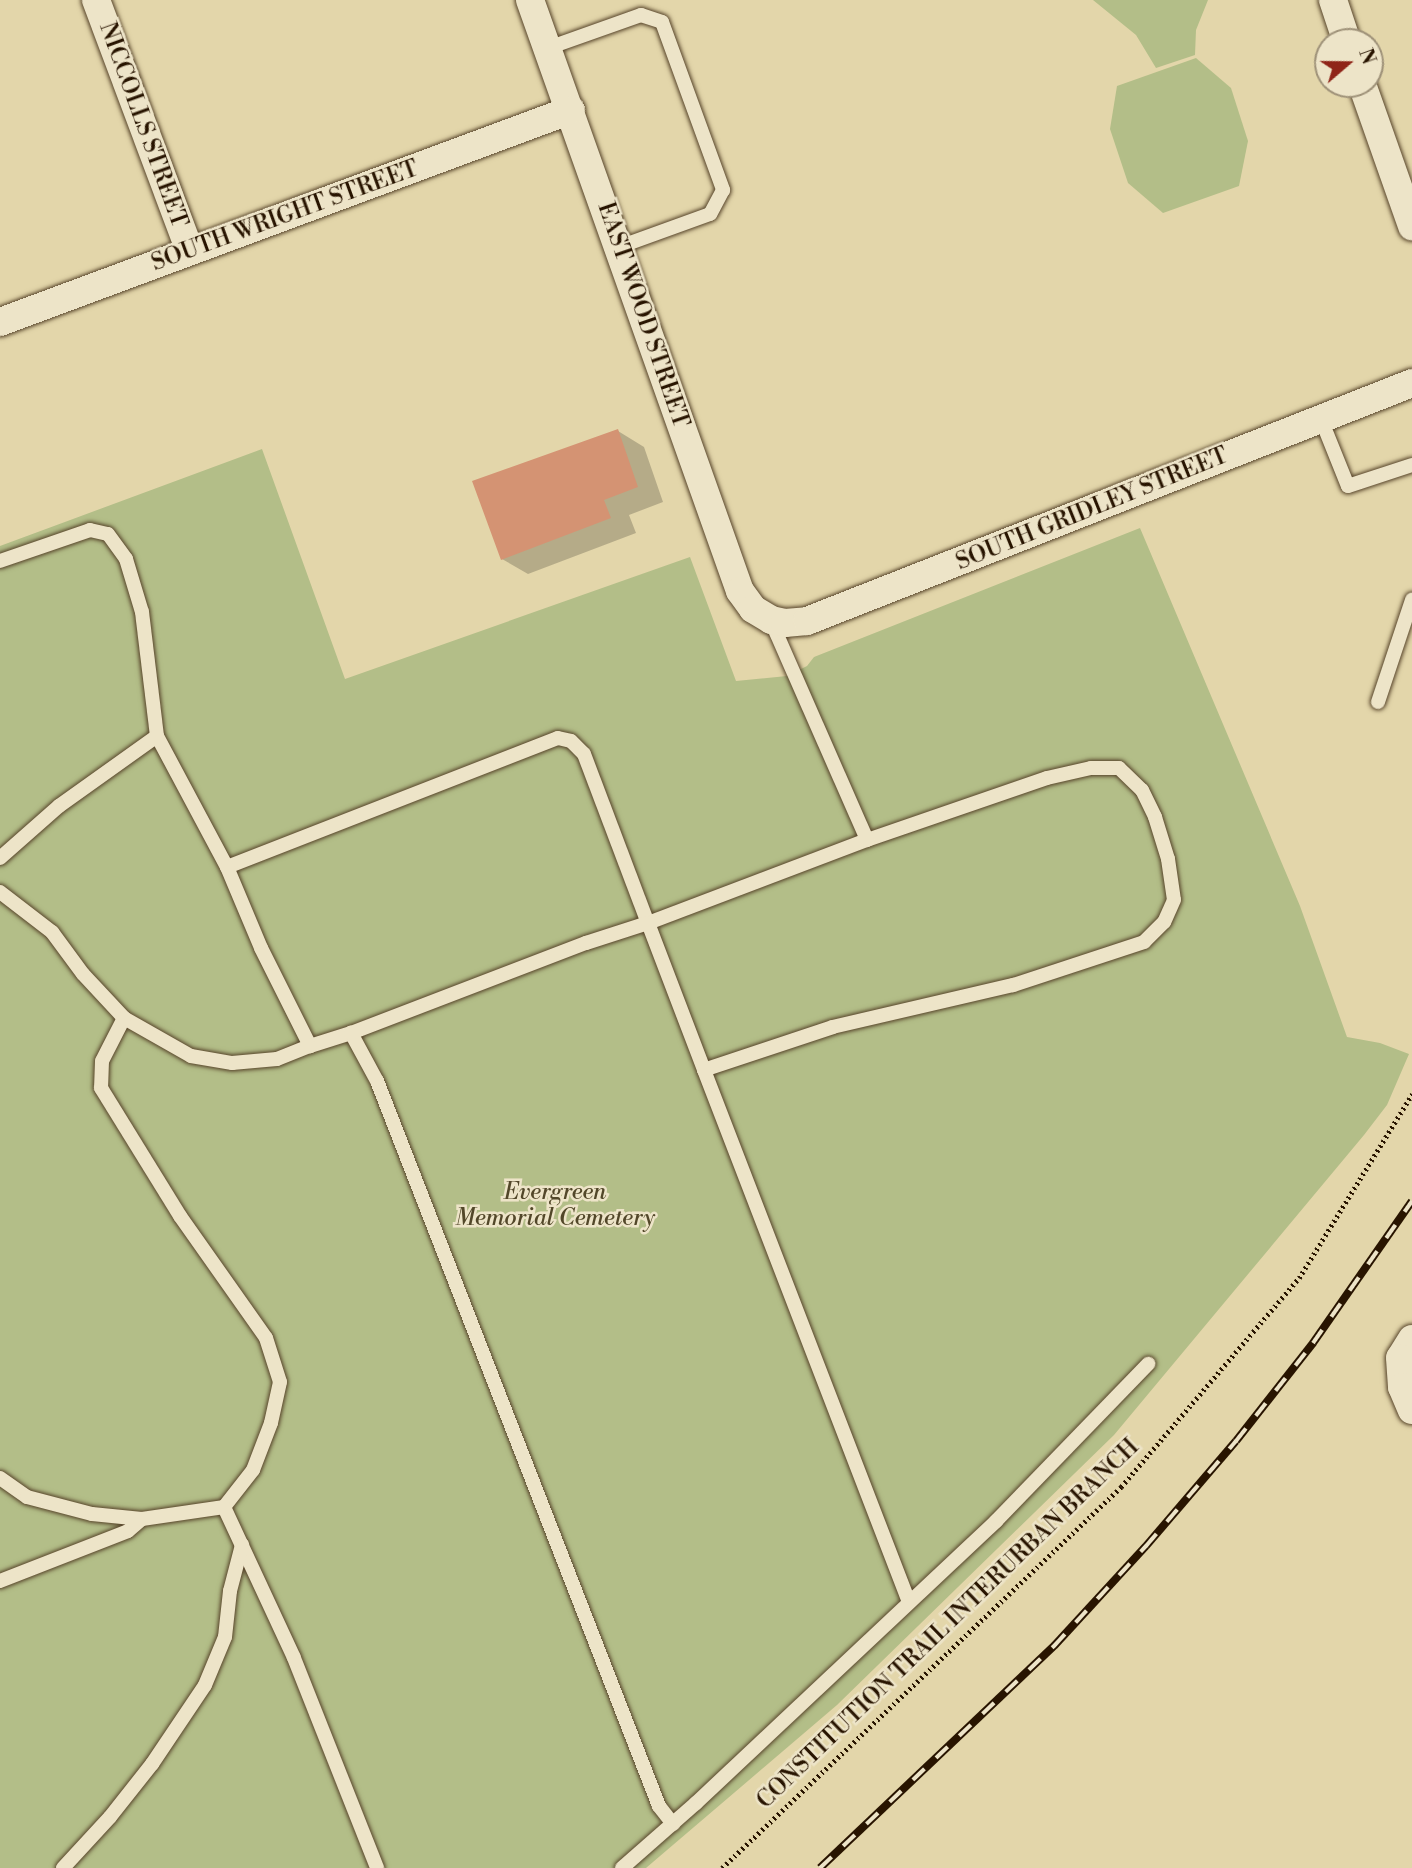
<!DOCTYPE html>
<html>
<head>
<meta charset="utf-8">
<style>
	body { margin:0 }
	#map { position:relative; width:1412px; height:1868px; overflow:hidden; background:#e3d6aa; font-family:"Libre Bodoni",serif }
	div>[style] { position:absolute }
	.green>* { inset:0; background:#b3be88 }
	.shadow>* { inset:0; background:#0003 }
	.building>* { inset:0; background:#d49373 }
	.path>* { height:4.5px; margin-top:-2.25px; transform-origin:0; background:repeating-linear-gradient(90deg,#281400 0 2px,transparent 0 5.5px) }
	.roads { filter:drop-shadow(0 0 2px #57442a) drop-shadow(0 0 2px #57442a) }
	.lane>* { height:14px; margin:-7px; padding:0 7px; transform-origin:7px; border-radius:7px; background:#ede4c8 }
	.street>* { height:28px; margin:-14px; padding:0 14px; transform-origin:14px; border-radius:14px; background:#ede4c8 }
	.rail>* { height:8px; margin-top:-4px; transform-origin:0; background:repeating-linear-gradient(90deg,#ede4c8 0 16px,#281400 0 32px); box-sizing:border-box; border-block:2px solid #281400 }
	span { translate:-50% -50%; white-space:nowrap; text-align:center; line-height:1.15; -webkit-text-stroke:5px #ede4c8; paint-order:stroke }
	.street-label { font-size:23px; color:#281400 }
	.park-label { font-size:23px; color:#524729; font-style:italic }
	.north { position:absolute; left:1314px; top:28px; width:70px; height:70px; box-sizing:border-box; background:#ede4c8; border:2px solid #9e9178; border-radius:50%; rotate:70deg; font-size:19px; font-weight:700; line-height:28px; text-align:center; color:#281400 }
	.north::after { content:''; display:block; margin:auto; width:24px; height:32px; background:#8f2418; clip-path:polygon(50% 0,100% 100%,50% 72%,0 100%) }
</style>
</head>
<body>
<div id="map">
	<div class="green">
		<div style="clip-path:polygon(1093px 0,1208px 0,1196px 30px,1195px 55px,1156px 68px,1136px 35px)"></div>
		<div style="clip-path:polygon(1196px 58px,1231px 88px,1248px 141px,1239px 186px,1163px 213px,1128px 183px,1110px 129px,1117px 86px)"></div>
		<div style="clip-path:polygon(262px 449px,345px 679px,690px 557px,736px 681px,787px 676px,807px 666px,814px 657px,1140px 528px,1300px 906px,1347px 1037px,1380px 1043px,1409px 1054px,1387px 1105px,1364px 1135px,1114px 1435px,837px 1705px,646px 1868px,0 1868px,0 546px)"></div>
	</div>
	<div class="shadow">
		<div style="clip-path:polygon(618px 431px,644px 447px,663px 502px,629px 515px,636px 533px,528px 574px,502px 559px)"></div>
	</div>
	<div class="building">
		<div style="clip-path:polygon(618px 429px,638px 487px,604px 500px,611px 518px,501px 560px,472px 481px)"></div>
	</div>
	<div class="path">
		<div style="left:722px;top:1868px;width:552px;rotate:-43.68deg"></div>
		<div style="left:1121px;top:1487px;width:275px;rotate:-49.6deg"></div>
		<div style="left:1299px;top:1278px;width:216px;rotate:-58.4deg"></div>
	</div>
	<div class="roads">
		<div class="lane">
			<div style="left:548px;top:48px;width:99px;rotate:-19.5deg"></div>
			<div style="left:641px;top:15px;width:22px;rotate:18deg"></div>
			<div style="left:662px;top:22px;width:179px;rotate:70deg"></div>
			<div style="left:723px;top:190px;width:27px;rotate:118deg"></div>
			<div style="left:710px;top:214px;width:97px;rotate:160.1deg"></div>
			<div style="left:1321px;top:419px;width:72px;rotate:68.1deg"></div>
			<div style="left:1348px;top:486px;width:67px;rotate:-18.2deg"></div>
			<div style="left:0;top:561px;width:95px;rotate:-19deg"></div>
			<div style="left:90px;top:530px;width:18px;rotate:13deg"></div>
			<div style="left:108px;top:534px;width:31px;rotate:54deg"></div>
			<div style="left:126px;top:559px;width:55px;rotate:73.2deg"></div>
			<div style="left:142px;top:612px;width:125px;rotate:83.1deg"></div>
			<div style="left:157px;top:736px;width:149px;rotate:61.9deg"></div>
			<div style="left:227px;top:867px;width:355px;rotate:-21.3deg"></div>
			<div style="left:558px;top:738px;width:13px;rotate:13deg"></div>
			<div style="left:571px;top:741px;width:18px;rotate:45deg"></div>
			<div style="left:584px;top:754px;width:181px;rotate:69.3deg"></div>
			<div style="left:648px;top:923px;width:234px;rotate:-20.8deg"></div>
			<div style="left:867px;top:840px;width:190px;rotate:-19deg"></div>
			<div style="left:1047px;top:778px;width:45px;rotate:-12.8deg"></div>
			<div style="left:1091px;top:768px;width:28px"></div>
			<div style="left:1119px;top:768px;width:32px;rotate:44deg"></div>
			<div style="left:1142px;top:790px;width:30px;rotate:64deg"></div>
			<div style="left:1155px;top:817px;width:44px;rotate:72.8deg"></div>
			<div style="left:1168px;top:859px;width:41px;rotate:81.7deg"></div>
			<div style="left:1174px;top:900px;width:24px;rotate:114deg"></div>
			<div style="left:1164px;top:922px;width:28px;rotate:135deg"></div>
			<div style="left:1144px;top:942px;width:138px;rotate:161.8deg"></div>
			<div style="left:1013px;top:985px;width:185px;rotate:166.9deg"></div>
			<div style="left:833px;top:1027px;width:136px;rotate:161.6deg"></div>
			<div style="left:704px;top:1070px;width:570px;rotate:68.93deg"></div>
			<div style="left:771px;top:621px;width:239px;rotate:66.3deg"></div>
			<div style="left:1378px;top:702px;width:108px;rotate:-71.6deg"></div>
			<div style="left:0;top:858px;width:79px;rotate:-41.4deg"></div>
			<div style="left:59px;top:806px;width:120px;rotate:-35.5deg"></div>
			<div style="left:227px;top:867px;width:88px;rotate:67.2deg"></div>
			<div style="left:261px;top:948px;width:110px;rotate:63.4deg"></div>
			<div style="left:310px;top:1046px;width:43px;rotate:-17.6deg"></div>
			<div style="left:0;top:892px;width:66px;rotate:37.6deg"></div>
			<div style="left:52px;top:932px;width:52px;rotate:53.6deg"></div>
			<div style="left:83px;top:974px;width:60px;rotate:47deg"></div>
			<div style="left:124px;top:1018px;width:77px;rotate:29.6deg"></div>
			<div style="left:191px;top:1056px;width:42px;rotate:9.7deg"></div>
			<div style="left:232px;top:1063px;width:45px;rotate:-5.1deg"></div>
			<div style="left:277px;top:1059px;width:35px;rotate:-22deg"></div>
			<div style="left:124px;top:1018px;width:48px;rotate:117.1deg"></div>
			<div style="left:102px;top:1061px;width:27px;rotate:92deg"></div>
			<div style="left:101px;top:1088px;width:150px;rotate:58.3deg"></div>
			<div style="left:180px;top:1216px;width:149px;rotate:54.8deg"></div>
			<div style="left:266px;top:1338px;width:46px;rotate:72.3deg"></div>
			<div style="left:280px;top:1382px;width:42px;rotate:102.4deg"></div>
			<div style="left:271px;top:1423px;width:50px;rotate:111deg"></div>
			<div style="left:253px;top:1470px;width:47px;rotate:128.1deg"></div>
			<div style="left:224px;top:1507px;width:166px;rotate:65.1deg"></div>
			<div style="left:294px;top:1658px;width:226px;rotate:68.4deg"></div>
			<div style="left:0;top:1478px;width:33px;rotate:35deg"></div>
			<div style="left:27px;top:1497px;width:67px;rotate:14.7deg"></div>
			<div style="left:92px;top:1514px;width:50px;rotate:5.7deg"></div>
			<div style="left:142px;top:1519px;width:83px;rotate:-8.3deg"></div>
			<div style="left:0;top:1581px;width:137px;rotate:-21.3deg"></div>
			<div style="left:128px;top:1531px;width:18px;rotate:-41deg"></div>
			<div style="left:673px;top:1824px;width:23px;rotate:-128deg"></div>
			<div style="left:659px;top:1806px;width:778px;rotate:-111.25deg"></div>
			<div style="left:377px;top:1081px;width:55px;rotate:-118.4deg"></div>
			<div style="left:351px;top:1033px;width:252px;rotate:-21deg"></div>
			<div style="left:586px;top:943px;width:65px;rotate:-17.9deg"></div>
			<div style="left:648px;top:923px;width:157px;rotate:69.1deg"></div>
			<div style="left:63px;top:1868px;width:69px;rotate:-47.3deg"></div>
			<div style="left:110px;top:1817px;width:68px;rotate:-51.6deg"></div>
			<div style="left:152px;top:1764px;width:95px;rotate:-56.1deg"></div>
			<div style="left:205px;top:1685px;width:52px;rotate:-67.4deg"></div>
			<div style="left:225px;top:1637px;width:46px;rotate:-83.8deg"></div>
			<div style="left:230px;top:1591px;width:48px;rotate:-75.4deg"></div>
			<div style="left:622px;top:1868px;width:98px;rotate:-41.3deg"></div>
			<div style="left:696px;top:1803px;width:412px;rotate:-43.2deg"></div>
			<div style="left:996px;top:1521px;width:219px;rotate:-45.9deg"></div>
		</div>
		<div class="street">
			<div style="left:96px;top:0;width:268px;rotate:69.5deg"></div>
			<div style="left:530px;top:0;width:627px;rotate:70.44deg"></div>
			<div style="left:740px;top:591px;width:22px;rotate:54deg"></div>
			<div style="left:753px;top:609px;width:21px;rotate:31deg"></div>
			<div style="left:771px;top:620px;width:14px;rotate:12deg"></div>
			<div style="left:785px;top:623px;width:22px;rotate:-5deg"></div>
			<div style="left:807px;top:621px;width:650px;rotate:-21.47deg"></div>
			<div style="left:1333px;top:0;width:44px;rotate:71.6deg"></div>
			<div style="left:1362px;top:84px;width:151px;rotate:70.6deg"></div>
			<div style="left:0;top:322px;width:609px;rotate:-20.37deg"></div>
			<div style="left:1412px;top:1339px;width:22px;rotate:122deg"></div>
			<div style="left:1400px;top:1358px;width:29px;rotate:86deg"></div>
			<div style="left:1402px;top:1387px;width:25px;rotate:67deg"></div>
		</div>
	</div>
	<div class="rail">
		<div style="left:820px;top:1868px;width:323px;rotate:-43.5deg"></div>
		<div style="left:1054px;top:1646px;width:136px;rotate:-47.4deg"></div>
		<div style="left:1146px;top:1546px;width:138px;rotate:-49.4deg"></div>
		<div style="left:1236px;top:1441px;width:125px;rotate:-51.8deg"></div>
		<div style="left:1313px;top:1343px;width:173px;rotate:-55.1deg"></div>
	</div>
	<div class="street-label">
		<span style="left:143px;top:125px;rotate:70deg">NICCOLLS STREET</span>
		<span style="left:285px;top:216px;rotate:-20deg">SOUTH WRIGHT STREET</span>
		<span style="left:643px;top:315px;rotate:71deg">EAST WOOD STREET</span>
		<span style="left:1092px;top:509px;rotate:-22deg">SOUTH GRIDLEY STREET</span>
		<span style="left:948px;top:1624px;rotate:-44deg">CONSTITUTION TRAIL INTERURBAN BRANCH</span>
	</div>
	<div class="park-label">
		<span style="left:555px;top:1205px">Evergreen<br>Memorial Cemetery</span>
	</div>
	<div class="north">N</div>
</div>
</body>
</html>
